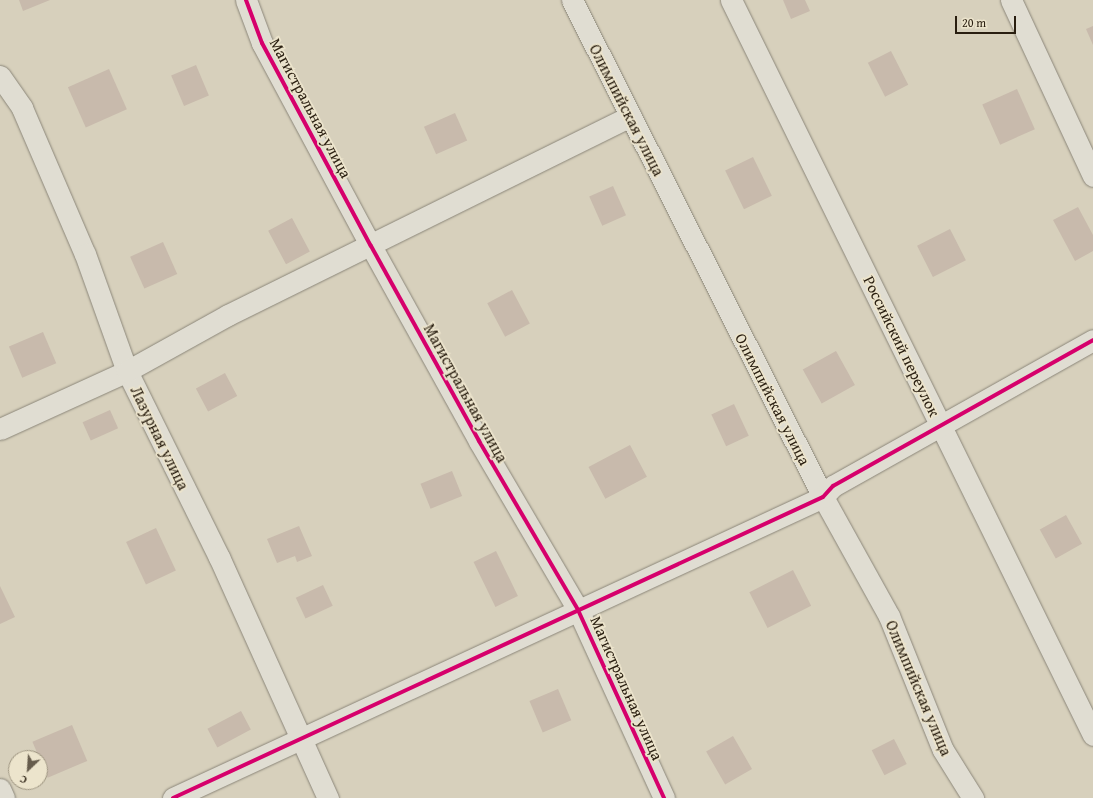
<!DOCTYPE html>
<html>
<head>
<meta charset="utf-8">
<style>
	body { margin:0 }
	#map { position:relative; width:1093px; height:798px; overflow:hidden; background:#d7d0bc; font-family:"Gentium Book Plus",serif }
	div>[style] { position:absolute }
	.building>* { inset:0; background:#c8baac; transform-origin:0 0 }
	.roads { filter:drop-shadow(0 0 1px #8b8679) drop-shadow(0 0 1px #8b8679) }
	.minor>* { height:21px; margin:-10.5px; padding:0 10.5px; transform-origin:10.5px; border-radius:10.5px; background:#e0ddd2 }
	.cycleway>* { height:4px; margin:-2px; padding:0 2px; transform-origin:2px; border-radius:2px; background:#d6006c }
	span { translate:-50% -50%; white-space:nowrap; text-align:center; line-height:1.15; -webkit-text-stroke:3.5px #ece4cc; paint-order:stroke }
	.street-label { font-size:16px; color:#291e10 }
	.north { position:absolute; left:8px; top:750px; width:40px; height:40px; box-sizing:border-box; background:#ece4cc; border:1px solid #9e9581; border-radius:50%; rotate:205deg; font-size:11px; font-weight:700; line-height:16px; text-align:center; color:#291e10 }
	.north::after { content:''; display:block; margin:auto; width:14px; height:18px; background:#665c4c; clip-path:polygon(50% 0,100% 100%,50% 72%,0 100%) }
	.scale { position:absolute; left:955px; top:16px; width:61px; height:18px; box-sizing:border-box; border:2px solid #291e10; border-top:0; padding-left:5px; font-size:12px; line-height:14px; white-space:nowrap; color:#291e10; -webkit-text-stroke:3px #ece4cc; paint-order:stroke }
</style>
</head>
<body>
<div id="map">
	<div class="building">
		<div style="clip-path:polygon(19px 0,50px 0,23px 11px)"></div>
		<div style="clip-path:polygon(783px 0,805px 0,810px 11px,791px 19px)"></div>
		<div style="clip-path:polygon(1093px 26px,1093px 45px,1086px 29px)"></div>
		<div style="left:891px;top:51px;width:38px;height:26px;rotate:63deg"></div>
		<div style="left:196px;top:65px;width:33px;height:27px;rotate:67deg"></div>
		<div style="left:109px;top:69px;width:44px;height:45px;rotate:66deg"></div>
		<div style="left:1017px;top:89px;width:44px;height:38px;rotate:66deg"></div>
		<div style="left:455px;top:113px;width:30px;height:34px;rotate:66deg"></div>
		<div style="left:753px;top:157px;width:43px;height:31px;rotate:64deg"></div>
		<div style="left:613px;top:186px;width:32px;height:26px;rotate:66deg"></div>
		<div style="clip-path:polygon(1078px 207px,1093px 235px,1093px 251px,1075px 261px,1053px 220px)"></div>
		<div style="left:292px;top:218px;width:38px;height:27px;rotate:62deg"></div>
		<div style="left:950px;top:229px;width:35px;height:37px;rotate:63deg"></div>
		<div style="left:163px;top:242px;width:35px;height:36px;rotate:66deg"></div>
		<div style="left:512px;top:290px;width:38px;height:28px;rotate:62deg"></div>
		<div style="left:43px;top:332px;width:34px;height:37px;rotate:67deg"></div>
		<div style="left:836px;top:351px;width:39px;height:38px;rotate:61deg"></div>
		<div style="left:225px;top:373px;width:26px;height:33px;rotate:62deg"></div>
		<div style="left:734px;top:404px;width:35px;height:25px;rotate:65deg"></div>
		<div style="left:110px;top:410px;width:20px;height:30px;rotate:66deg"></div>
		<div style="left:630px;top:445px;width:36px;height:47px;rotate:62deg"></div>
		<div style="left:452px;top:471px;width:27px;height:34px;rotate:68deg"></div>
		<div style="left:1066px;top:515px;width:33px;height:30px;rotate:61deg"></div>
		<div style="clip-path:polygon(299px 526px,312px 556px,297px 562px,295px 556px,277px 563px,267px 539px)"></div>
		<div style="left:156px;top:528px;width:47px;height:33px;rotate:65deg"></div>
		<div style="left:496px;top:551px;width:50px;height:25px;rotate:64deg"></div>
		<div style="left:793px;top:570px;width:40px;height:49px;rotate:63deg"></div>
		<div style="left:323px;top:585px;width:23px;height:30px;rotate:65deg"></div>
		<div style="clip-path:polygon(0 586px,15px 617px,0 624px)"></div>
		<div style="left:558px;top:689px;width:34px;height:31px;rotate:67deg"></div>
		<div style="left:241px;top:711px;width:21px;height:38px;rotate:62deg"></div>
		<div style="left:72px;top:725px;width:39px;height:43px;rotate:67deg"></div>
		<div style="left:733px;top:736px;width:38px;height:31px;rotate:60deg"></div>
		<div style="left:894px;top:739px;width:28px;height:25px;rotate:63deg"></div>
	</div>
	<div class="roads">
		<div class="minor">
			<div style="left:246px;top:0;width:46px;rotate:69.6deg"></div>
			<div style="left:262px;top:43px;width:230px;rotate:61.8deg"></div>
			<div style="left:371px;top:246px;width:223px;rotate:61deg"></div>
			<div style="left:479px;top:441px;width:196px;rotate:59.6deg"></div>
			<div style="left:578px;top:610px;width:207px;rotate:65.4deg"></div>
			<div style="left:572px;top:0;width:557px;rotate:63.2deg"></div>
			<div style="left:823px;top:497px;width:136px;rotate:61deg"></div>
			<div style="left:889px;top:616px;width:144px;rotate:68.1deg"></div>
			<div style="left:943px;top:750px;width:57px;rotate:58deg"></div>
			<div style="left:731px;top:0;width:819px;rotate:63.78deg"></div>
			<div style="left:1011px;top:0;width:194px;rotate:65deg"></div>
			<div style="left:0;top:76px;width:39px;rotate:55deg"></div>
			<div style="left:22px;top:108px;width:159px;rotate:66.7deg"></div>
			<div style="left:85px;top:254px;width:124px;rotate:70.3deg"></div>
			<div style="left:127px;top:371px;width:208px;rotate:63.7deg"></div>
			<div style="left:219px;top:557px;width:265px;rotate:65.7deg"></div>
			<div style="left:0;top:429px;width:140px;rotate:-24.5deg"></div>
			<div style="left:127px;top:371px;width:115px;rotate:-29deg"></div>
			<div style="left:228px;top:315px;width:449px;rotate:-26.3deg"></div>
			<div style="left:0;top:789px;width:10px;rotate:66deg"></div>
			<div style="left:173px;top:798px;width:716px;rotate:-24.85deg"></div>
			<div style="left:823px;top:497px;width:15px;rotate:-48deg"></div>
			<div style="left:833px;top:486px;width:298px;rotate:-29.3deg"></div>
		</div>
	</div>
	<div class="cycleway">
		<div style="left:246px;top:0;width:46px;rotate:69.6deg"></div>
		<div style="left:262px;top:43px;width:230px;rotate:61.8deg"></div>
		<div style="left:371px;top:246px;width:223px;rotate:61deg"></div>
		<div style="left:479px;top:441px;width:196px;rotate:59.6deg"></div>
		<div style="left:578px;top:610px;width:207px;rotate:65.4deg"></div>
		<div style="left:173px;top:798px;width:716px;rotate:-24.85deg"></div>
		<div style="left:823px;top:497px;width:15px;rotate:-48deg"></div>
		<div style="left:833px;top:486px;width:298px;rotate:-29.3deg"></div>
	</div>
	<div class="street-label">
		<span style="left:311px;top:108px;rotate:62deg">Магистральная улица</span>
		<span style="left:627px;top:110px;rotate:63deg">Олимпийская улица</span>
		<span style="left:902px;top:346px;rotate:64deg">Российский переулок</span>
		<span style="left:466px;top:393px;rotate:61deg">Магистральная улица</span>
		<span style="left:773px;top:399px;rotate:63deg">Олимпийская улица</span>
		<span style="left:160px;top:438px;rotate:64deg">Лазурная улица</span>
		<span style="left:627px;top:688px;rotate:66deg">Магистральная улица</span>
		<span style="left:919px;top:688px;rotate:67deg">Олимпийская улица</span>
	</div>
	<div class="north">С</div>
	<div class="scale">20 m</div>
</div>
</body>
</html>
